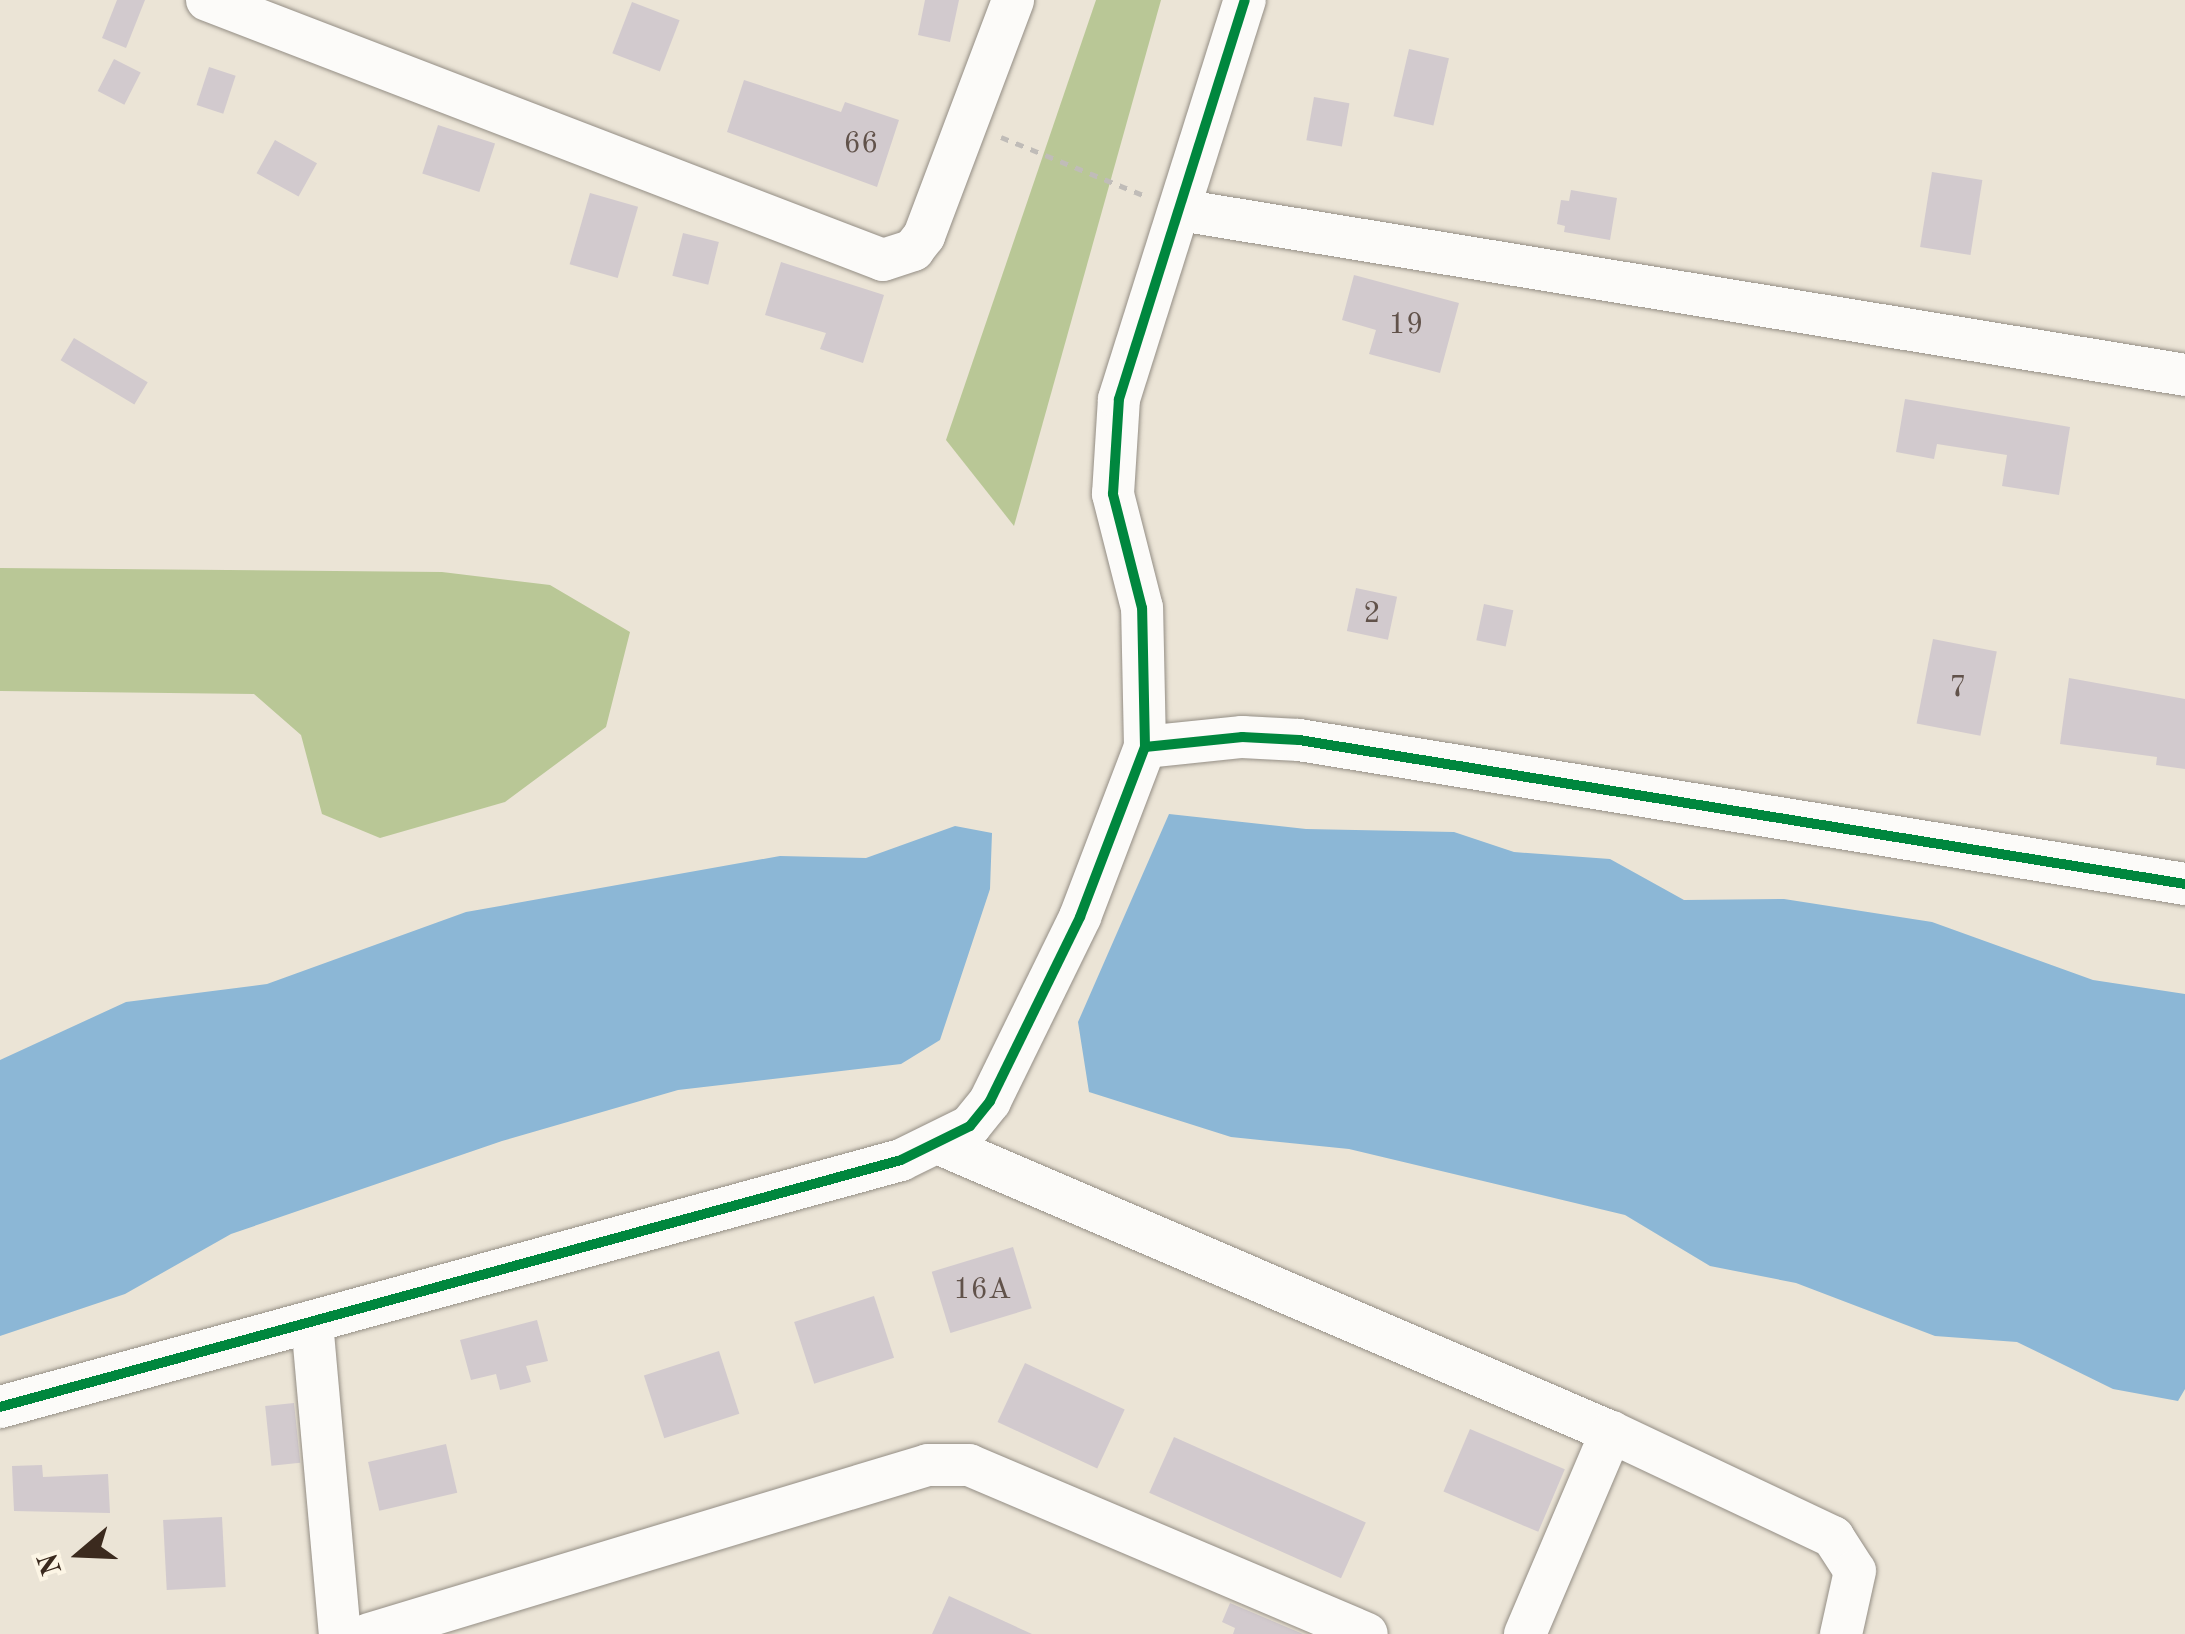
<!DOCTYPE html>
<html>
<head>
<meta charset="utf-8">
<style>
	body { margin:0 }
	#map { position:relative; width:2185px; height:1634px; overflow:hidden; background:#ebe4d6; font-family:"Old Standard TT",serif }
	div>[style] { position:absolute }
	.forest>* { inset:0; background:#b9c796 }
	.water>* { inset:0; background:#8cb7d6 }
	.building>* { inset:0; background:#d2cace; transform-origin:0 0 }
	.path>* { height:5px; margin-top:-2.5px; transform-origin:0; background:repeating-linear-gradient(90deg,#c0bcb8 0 8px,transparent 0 16px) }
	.roads { filter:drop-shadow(0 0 2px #948e85) drop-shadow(0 0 2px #948e85) }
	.minor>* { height:42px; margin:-21px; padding:0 21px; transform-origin:21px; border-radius:21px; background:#fcfbf9 }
	.cycleway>* { height:10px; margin:-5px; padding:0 5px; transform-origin:5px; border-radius:5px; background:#00873e }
	span { translate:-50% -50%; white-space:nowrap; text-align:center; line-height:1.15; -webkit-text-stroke:9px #fcf5e5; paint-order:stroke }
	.number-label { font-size:30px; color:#61524a }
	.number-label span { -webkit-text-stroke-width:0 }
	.north { position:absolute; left:30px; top:1504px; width:100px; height:100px; -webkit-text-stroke:8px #fcf5e5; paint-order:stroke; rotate:251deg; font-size:28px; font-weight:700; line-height:40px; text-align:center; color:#3b2a1e }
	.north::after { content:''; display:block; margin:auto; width:35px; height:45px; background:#3b2a1e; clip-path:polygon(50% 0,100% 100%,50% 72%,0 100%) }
</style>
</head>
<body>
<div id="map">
	<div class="forest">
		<div style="clip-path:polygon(1096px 0,1161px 0,1014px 526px,946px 440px)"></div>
		<div style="clip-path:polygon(0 568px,442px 572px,550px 585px,630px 632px,606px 727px,505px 802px,380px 838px,322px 814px,301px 735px,254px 694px,0 691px)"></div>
	</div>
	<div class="water">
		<div style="clip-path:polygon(1169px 814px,1306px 829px,1454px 832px,1514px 852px,1610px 859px,1684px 900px,1784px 899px,1932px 922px,2093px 980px,2185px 994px,2185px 1389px,2178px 1401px,2113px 1389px,2017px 1342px,1935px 1336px,1796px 1283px,1710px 1266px,1625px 1215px,1349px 1149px,1231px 1137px,1089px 1092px,1078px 1022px)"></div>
		<div style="clip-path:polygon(955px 826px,992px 833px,990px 889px,940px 1040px,901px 1064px,678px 1090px,502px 1141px,231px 1234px,125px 1294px,0 1336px,0 1060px,126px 1002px,267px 984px,466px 912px,780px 856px,866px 858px)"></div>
	</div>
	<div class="building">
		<div style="clip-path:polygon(117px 0,145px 0,126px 48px,102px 38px)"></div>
		<div style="clip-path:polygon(925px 0,959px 0,950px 42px,918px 35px)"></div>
		<div style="left:632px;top:2px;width:51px;height:55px;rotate:21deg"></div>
		<div style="left:1409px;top:49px;width:41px;height:69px;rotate:13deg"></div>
		<div style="left:114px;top:59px;width:30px;height:36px;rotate:27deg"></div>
		<div style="left:209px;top:67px;width:28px;height:40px;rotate:18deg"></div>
		<div style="clip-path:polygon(744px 80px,841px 112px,845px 102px,899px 120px,877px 187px,727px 132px)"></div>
		<div style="left:1314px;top:97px;width:36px;height:44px;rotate:10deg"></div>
		<div style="left:438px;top:125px;width:60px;height:51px;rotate:18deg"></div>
		<div style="left:275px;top:140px;width:48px;height:38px;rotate:29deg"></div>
		<div style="left:1932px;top:172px;width:51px;height:76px;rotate:9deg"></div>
		<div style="clip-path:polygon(1571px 190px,1617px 198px,1610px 240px,1564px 232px,1565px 226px,1557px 224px,1561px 200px,1569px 201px)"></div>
		<div style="left:590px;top:193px;width:50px;height:74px;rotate:16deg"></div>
		<div style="left:683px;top:233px;width:37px;height:44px;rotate:14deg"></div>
		<div style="clip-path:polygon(781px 262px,884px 295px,863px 363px,820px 349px,826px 333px,765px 315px)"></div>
		<div style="clip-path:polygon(1354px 275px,1459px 303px,1440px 373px,1369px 354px,1376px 330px,1342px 320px)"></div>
		<div style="left:74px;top:338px;width:86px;height:26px;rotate:31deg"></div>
		<div style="clip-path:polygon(1905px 399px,2070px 427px,2059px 495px,2002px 486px,2007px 455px,1937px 444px,1934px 459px,1896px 452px)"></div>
		<div style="left:1356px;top:588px;width:42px;height:44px;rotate:12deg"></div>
		<div style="left:1484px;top:604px;width:30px;height:37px;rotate:12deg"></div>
		<div style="left:1933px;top:639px;width:65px;height:86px;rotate:11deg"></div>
		<div style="clip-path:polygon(2069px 678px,2185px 699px,2185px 769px,2156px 765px,2157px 757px,2060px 744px)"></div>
		<div style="left:1013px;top:1247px;width:64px;height:85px;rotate:73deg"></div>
		<div style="left:874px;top:1296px;width:65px;height:84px;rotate:72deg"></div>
		<div style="clip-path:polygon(537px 1320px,548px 1361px,526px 1366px,531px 1382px,500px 1390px,496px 1374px,471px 1380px,460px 1340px)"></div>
		<div style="left:719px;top:1351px;width:66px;height:79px;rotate:72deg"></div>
		<div style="left:1025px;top:1363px;width:110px;height:65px;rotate:25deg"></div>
		<div style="left:294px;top:1403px;width:60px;height:29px;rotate:84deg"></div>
		<div style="left:1470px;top:1429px;width:103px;height:68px;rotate:23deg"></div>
		<div style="left:1174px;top:1437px;width:210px;height:61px;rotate:24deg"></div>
		<div style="left:446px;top:1444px;width:50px;height:80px;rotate:77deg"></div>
		<div style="clip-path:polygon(42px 1465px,43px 1477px,108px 1474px,110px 1513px,14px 1511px,12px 1466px)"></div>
		<div style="left:222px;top:1517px;width:70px;height:59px;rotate:87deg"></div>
		<div style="clip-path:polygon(949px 1596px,1032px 1634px,932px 1634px)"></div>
		<div style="clip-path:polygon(1230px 1603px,1303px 1634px,1233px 1634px,1235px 1628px,1222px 1622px)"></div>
	</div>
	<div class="path">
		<div style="left:1001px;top:137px;width:159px;rotate:22.2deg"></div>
	</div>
	<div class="roads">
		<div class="minor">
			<div style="left:207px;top:0;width:724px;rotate:21.04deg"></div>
			<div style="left:883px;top:260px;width:32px;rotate:-18deg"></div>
			<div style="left:913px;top:250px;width:18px;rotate:-52deg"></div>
			<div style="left:924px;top:236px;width:252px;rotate:-69.3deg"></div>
			<div style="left:1180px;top:210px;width:1018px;rotate:9.32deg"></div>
			<div style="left:1145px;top:747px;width:98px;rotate:-5.9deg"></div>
			<div style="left:1242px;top:737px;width:57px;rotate:3deg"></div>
			<div style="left:1299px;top:740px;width:898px;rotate:9.23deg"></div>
			<div style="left:942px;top:1145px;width:728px;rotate:23.22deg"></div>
			<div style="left:1611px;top:1432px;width:246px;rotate:25.3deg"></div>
			<div style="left:1833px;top:1537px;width:40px;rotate:57.1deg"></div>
			<div style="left:1855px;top:1571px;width:65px;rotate:102.5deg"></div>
			<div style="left:312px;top:1322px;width:313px;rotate:84.9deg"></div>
			<div style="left:0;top:1407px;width:934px;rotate:-15.33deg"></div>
			<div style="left:901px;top:1160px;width:77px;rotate:-26.2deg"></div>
			<div style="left:970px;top:1126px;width:32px;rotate:-51deg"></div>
			<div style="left:990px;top:1101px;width:205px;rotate:-63.9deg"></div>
			<div style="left:1080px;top:917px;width:182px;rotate:-69.1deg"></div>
			<div style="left:1145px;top:747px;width:139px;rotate:-91.2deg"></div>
			<div style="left:1142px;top:608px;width:118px;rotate:-104.3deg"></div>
			<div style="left:1113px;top:494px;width:95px;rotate:-86.4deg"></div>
			<div style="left:1119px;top:399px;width:418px;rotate:-72.5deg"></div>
			<div style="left:369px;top:1634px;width:584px;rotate:-16.82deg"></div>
			<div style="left:928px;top:1465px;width:41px"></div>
			<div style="left:969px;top:1465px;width:432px;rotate:23deg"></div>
			<div style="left:1525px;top:1634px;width:220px;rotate:-66.9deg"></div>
		</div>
	</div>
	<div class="cycleway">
		<div style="left:1145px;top:747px;width:98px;rotate:-5.9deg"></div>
		<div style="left:1242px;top:737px;width:57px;rotate:3deg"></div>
		<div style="left:1299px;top:740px;width:898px;rotate:9.23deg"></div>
		<div style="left:0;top:1407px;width:934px;rotate:-15.33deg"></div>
		<div style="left:901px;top:1160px;width:77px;rotate:-26.2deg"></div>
		<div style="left:970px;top:1126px;width:32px;rotate:-51deg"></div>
		<div style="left:990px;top:1101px;width:205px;rotate:-63.9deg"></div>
		<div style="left:1080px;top:917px;width:182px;rotate:-69.1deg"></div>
		<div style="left:1145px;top:747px;width:139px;rotate:-91.2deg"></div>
		<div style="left:1142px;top:608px;width:118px;rotate:-104.3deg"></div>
		<div style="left:1113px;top:494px;width:95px;rotate:-86.4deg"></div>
		<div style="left:1119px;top:399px;width:418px;rotate:-72.5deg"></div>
	</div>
	<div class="number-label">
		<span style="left:861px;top:144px">66</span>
		<span style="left:1406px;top:325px">19</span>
		<span style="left:1372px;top:614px">2</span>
		<span style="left:1958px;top:688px">7</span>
		<span style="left:982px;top:1290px">16А</span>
	</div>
	<div class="north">N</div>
</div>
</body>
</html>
